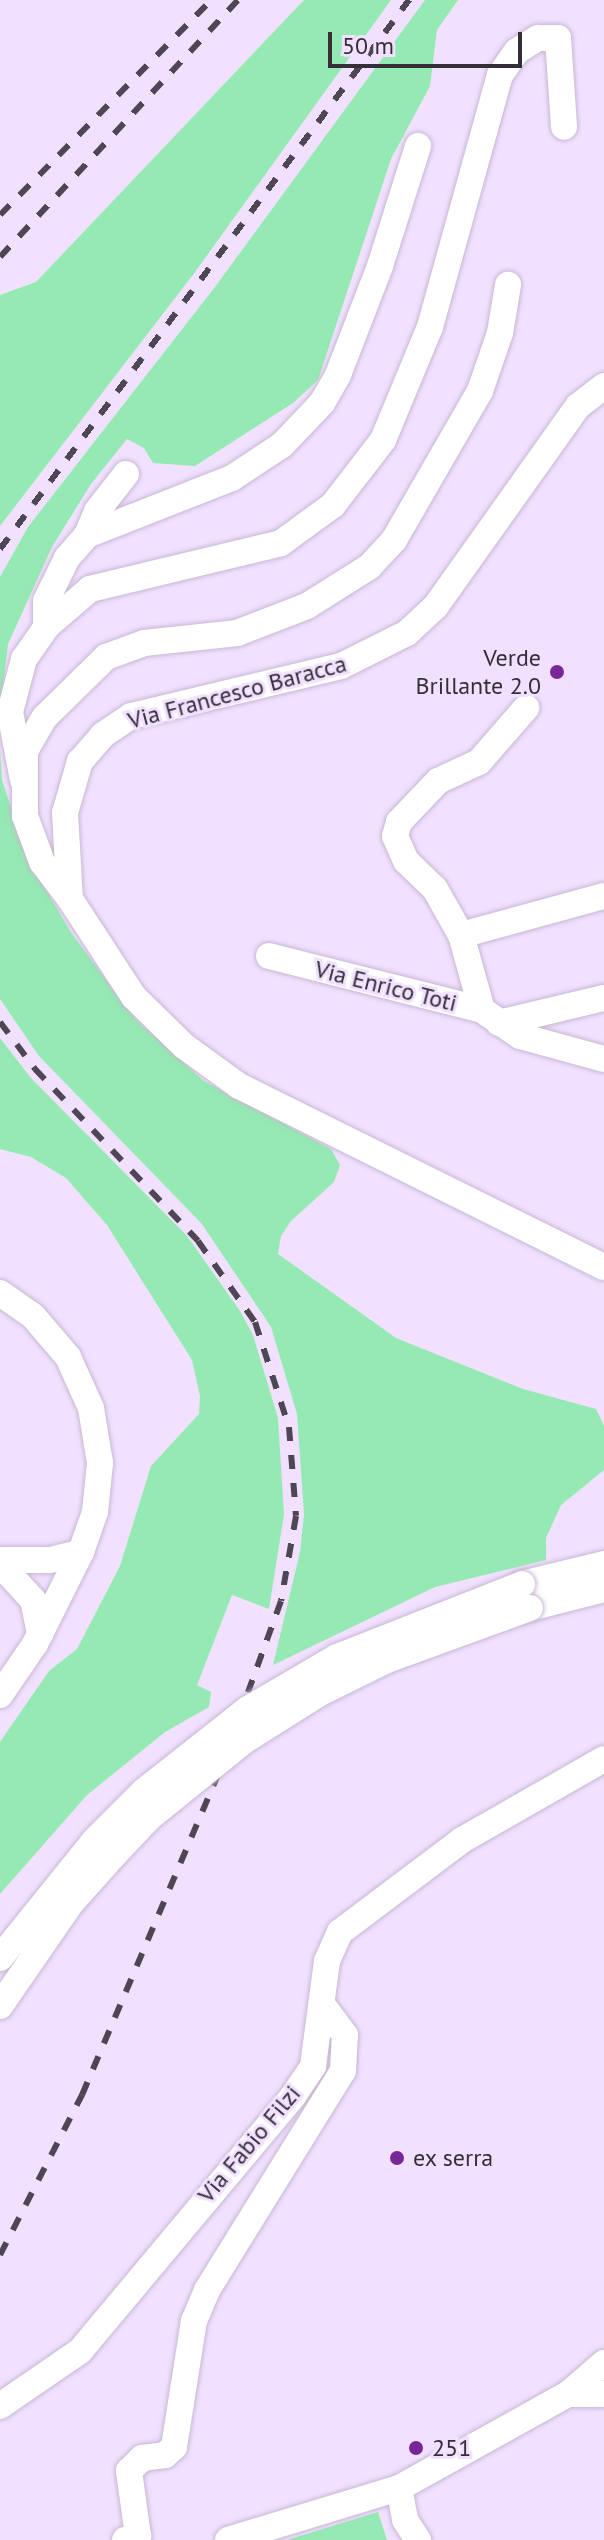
<!DOCTYPE html>
<html>
<head>
<meta charset="utf-8">
<style>
	body { margin:0 }
	#map { position:relative; width:604px; height:2540px; overflow:hidden; background:#f1e1ff; font-family:"PT Sans",sans-serif }
	div>[style] { position:absolute }
	.green>* { inset:0; background:#94eab2 }
	.roads { filter:drop-shadow(0 0 2px #c7b7d3) drop-shadow(0 0 2px #c7b7d3) }
	.minor>* { height:26px; margin:-13px; padding:0 13px; transform-origin:13px; border-radius:13px; background:#fff }
	.rail>* { height:6px; margin-top:-3px; transform-origin:0; background:repeating-linear-gradient(90deg,#4e4654 0 14px,transparent 0 28px) }
	.bridges { filter:drop-shadow(0 0 2px #c7b7d3) drop-shadow(0 0 2px #c7b7d3) }
	.minor-bridge>* { height:26px; margin:-13px; padding:0 13px; transform-origin:13px; border-radius:13px; background:#fff }
	.dots>* { width:22px; height:22px; translate:-50% -50%; box-sizing:border-box; border:4px solid #f1e1ff; border-radius:50% }
	span { translate:-50% -50%; white-space:nowrap; text-align:center; line-height:1.15; -webkit-text-stroke:6px #f1e1ff; paint-order:stroke }
	.poi-label { font-size:24px; color:#342e39 }
	.right { translate:-100% -50%; text-align:right }
	.left { translate:0 -50%; text-align:left }
	.street-label { font-size:24px; color:#342e39 }
	.scale { position:absolute; left:328px; top:32px; width:194px; height:36px; box-sizing:border-box; border:4px solid #342e39; border-top:0; padding-left:10px; font-size:24px; line-height:28px; white-space:nowrap; color:#342e39; -webkit-text-stroke:6px #f1e1ff; paint-order:stroke }
</style>
</head>
<body>
<div id="map">
	<div class="green">
		<div style="clip-path:polygon(304px 0,391px 0,195px 272px,0 526px,0 295px,36px 282px)"></div>
		<div style="clip-path:polygon(425px 0,458px 0,437px 30px,430px 86px,391px 159px,318px 380px,293px 403px,195px 466px,153px 463px,144px 448px,127px 439px,91px 484px,52px 547px,8px 644px,0 711px,0 577px,28px 527px,215px 287px)"></div>
		<div style="clip-path:polygon(0 749px,2px 780px,29px 861px,72px 934px,137px 1021px,204px 1081px,331px 1149px,340px 1165px,334px 1182px,291px 1221px,281px 1236px,278px 1254px,396px 1338px,523px 1389px,596px 1409px,604px 1426px,604px 1470px,561px 1505px,546px 1538px,546px 1560px,435px 1587px,273px 1665px,300px 1552px,304px 1514px,297px 1414px,271px 1327px,202px 1224px,39px 1056px,0 999px)"></div>
		<div style="clip-path:polygon(0 1038px,31px 1078px,187px 1236px,240px 1311px,253px 1335px,278px 1418px,284px 1514px,269px 1609px,232px 1595px,197px 1685px,211px 1692px,209px 1707px,165px 1732px,87px 1795px,0 1894px,0 1742px,49px 1671px,77px 1649px,120px 1566px,151px 1466px,199px 1414px,200px 1396px,192px 1360px,107px 1225px,66px 1178px,31px 1157px,0 1149px)"></div>
		<div style="clip-path:polygon(378px 2512px,387px 2540px,287px 2540px)"></div>
	</div>
	<div class="roads">
		<div class="minor">
			<div style="left:604px;top:386px;width:33px;rotate:142deg"></div>
			<div style="left:578px;top:406px;width:245px;rotate:125.4deg"></div>
			<div style="left:436px;top:606px;width:40px;rotate:137deg"></div>
			<div style="left:407px;top:633px;width:74px;rotate:153.4deg"></div>
			<div style="left:341px;top:666px;width:216px;rotate:166.6deg"></div>
			<div style="left:131px;top:716px;width:34px;rotate:146deg"></div>
			<div style="left:103px;top:735px;width:35px;rotate:131deg"></div>
			<div style="left:80px;top:761px;width:54px;rotate:106.1deg"></div>
			<div style="left:65px;top:813px;width:86px;rotate:86.7deg"></div>
			<div style="left:70px;top:899px;width:117px;rotate:56.9deg"></div>
			<div style="left:134px;top:997px;width:70px;rotate:44.4deg"></div>
			<div style="left:184px;top:1046px;width:68px;rotate:36deg"></div>
			<div style="left:239px;top:1086px;width:407px;rotate:26.4deg"></div>
			<div style="left:87px;top:535px;width:26px;rotate:-67deg"></div>
			<div style="left:97px;top:511px;width:47px;rotate:-51.9deg"></div>
			<div style="left:46px;top:627px;width:26px;rotate:-90deg"></div>
			<div style="left:46px;top:601px;width:48px;rotate:-64deg"></div>
			<div style="left:67px;top:558px;width:30px;rotate:-49deg"></div>
			<div style="left:87px;top:535px;width:156px;rotate:-21.5deg"></div>
			<div style="left:232px;top:478px;width:60px;rotate:-33.4deg"></div>
			<div style="left:282px;top:445px;width:58px;rotate:-46.4deg"></div>
			<div style="left:322px;top:403px;width:32px;rotate:-60deg"></div>
			<div style="left:338px;top:375px;width:117px;rotate:-68.9deg"></div>
			<div style="left:380px;top:266px;width:126px;rotate:-72.4deg"></div>
			<div style="left:23px;top:780px;width:69px;rotate:-100.8deg"></div>
			<div style="left:10px;top:712px;width:55px;rotate:-75.2deg"></div>
			<div style="left:24px;top:659px;width:39px;rotate:-55deg"></div>
			<div style="left:46px;top:627px;width:58px;rotate:-40.8deg"></div>
			<div style="left:90px;top:589px;width:196px;rotate:-13.5deg"></div>
			<div style="left:281px;top:543px;width:64px;rotate:-36.2deg"></div>
			<div style="left:333px;top:505px;width:82px;rotate:-52.4deg"></div>
			<div style="left:383px;top:440px;width:122px;rotate:-67.4deg"></div>
			<div style="left:430px;top:327px;width:262px;rotate:-74.5deg"></div>
			<div style="left:500px;top:75px;width:29px;rotate:-55deg"></div>
			<div style="left:517px;top:51px;width:25px;rotate:-32deg"></div>
			<div style="left:538px;top:38px;width:20px"></div>
			<div style="left:558px;top:38px;width:89px;rotate:86.1deg"></div>
			<div style="left:70px;top:899px;width:46px;rotate:-127.1deg"></div>
			<div style="left:42px;top:862px;width:49px;rotate:-110.3deg"></div>
			<div style="left:25px;top:816px;width:65px;rotate:-90deg"></div>
			<div style="left:25px;top:751px;width:39px;rotate:-60deg"></div>
			<div style="left:45px;top:717px;width:86px;rotate:-44.5deg"></div>
			<div style="left:106px;top:657px;width:40px;rotate:-20.2deg"></div>
			<div style="left:144px;top:643px;width:94px;rotate:-6.1deg"></div>
			<div style="left:237px;top:633px;width:75px;rotate:-21.1deg"></div>
			<div style="left:307px;top:606px;width:73px;rotate:-32.2deg"></div>
			<div style="left:369px;top:567px;width:37px;rotate:-47deg"></div>
			<div style="left:394px;top:540px;width:172px;rotate:-60deg"></div>
			<div style="left:480px;top:391px;width:61px;rotate:-71deg"></div>
			<div style="left:500px;top:333px;width:49px;rotate:-80.5deg"></div>
			<div style="left:461px;top:935px;width:148px;rotate:-15.3deg"></div>
			<div style="left:269px;top:956px;width:220px;rotate:14.2deg"></div>
			<div style="left:482px;top:1010px;width:46px;rotate:34.4deg"></div>
			<div style="left:520px;top:1036px;width:87px;rotate:15.3deg"></div>
			<div style="left:482px;top:1010px;width:78px;rotate:-105.6deg"></div>
			<div style="left:461px;top:935px;width:53px;rotate:-119.5deg"></div>
			<div style="left:435px;top:889px;width:40px;rotate:-136deg"></div>
			<div style="left:406px;top:861px;width:27px;rotate:-114deg"></div>
			<div style="left:395px;top:836px;width:15px;rotate:-74deg"></div>
			<div style="left:399px;top:822px;width:57px;rotate:-46.4deg"></div>
			<div style="left:438px;top:781px;width:45px;rotate:-24.9deg"></div>
			<div style="left:479px;top:762px;width:72px;rotate:-49deg"></div>
			<div style="left:499px;top:1023px;width:108px;rotate:-13.4deg"></div>
			<div style="left:0;top:1293px;width:40px;rotate:34.9deg"></div>
			<div style="left:33px;top:1316px;width:54px;rotate:49.5deg"></div>
			<div style="left:68px;top:1357px;width:56px;rotate:65.7deg"></div>
			<div style="left:91px;top:1408px;width:56px;rotate:80.7deg"></div>
			<div style="left:100px;top:1463px;width:49px;rotate:95.8deg"></div>
			<div style="left:95px;top:1512px;width:42px;rotate:109.3deg"></div>
			<div style="left:81px;top:1552px;width:103px;rotate:116.6deg"></div>
			<div style="left:35px;top:1644px;width:62px;rotate:124.5deg"></div>
			<div style="left:0;top:1560px;width:50px"></div>
			<div style="left:50px;top:1560px;width:32px;rotate:-14deg"></div>
			<div style="left:0;top:1564px;width:49px;rotate:47.5deg"></div>
			<div style="left:33px;top:1600px;width:35px;rotate:78deg"></div>
			<div style="left:522px;top:1584px;width:84px;rotate:-13.7deg"></div>
			<div style="left:530px;top:1608px;width:76px;rotate:-14.4deg"></div>
			<div style="left:568px;top:2394px;width:36px"></div>
			<div style="left:0;top:2406px;width:97px;rotate:-34.5deg"></div>
			<div style="left:80px;top:2351px;width:332px;rotate:-50.1deg"></div>
			<div style="left:293px;top:2096px;width:36px;rotate:-56deg"></div>
			<div style="left:313px;top:2066px;width:106px;rotate:-82.4deg"></div>
			<div style="left:327px;top:1961px;width:32px;rotate:-66deg"></div>
			<div style="left:340px;top:1932px;width:153px;rotate:-37deg"></div>
			<div style="left:462px;top:1840px;width:163px;rotate:-29.7deg"></div>
			<div style="left:399px;top:2488px;width:33px;rotate:79deg"></div>
			<div style="left:405px;top:2520px;width:24px;rotate:57deg"></div>
			<div style="left:125px;top:2540px;width:14px;rotate:-17deg"></div>
			<div style="left:138px;top:2536px;width:66px;rotate:-97.9deg"></div>
			<div style="left:129px;top:2471px;width:18px;rotate:-45deg"></div>
			<div style="left:142px;top:2458px;width:23px;rotate:-7deg"></div>
			<div style="left:165px;top:2455px;width:12px;rotate:-42deg"></div>
			<div style="left:174px;top:2447px;width:128px;rotate:-81deg"></div>
			<div style="left:194px;top:2321px;width:34px;rotate:-67deg"></div>
			<div style="left:207px;top:2290px;width:258px;rotate:-58.2deg"></div>
			<div style="left:343px;top:2071px;width:36px;rotate:-87deg"></div>
			<div style="left:345px;top:2035px;width:38px;rotate:-127deg"></div>
			<div style="left:228px;top:2540px;width:179px;rotate:-16.9deg"></div>
			<div style="left:399px;top:2488px;width:193px;rotate:-29.1deg"></div>
			<div style="left:568px;top:2394px;width:48px;rotate:-40.7deg"></div>
		</div>
	</div>
	<div class="rail">
		<div style="left:0;top:215px;width:301px;rotate:-45.5deg"></div>
		<div style="left:0;top:257px;width:350px;rotate:-47.2deg"></div>
		<div style="left:0;top:549px;width:685px;rotate:-53.31deg"></div>
		<div style="left:0;top:1022px;width:59px;rotate:53.3deg"></div>
		<div style="left:35px;top:1069px;width:237px;rotate:46.5deg"></div>
		<div style="left:198px;top:1241px;width:99px;rotate:54.9deg"></div>
		<div style="left:255px;top:1322px;width:110px;rotate:72.1deg"></div>
		<div style="left:289px;top:1427px;width:89px;rotate:85.5deg"></div>
		<div style="left:296px;top:1516px;width:86px;rotate:100deg"></div>
		<div style="left:281px;top:1601px;width:97px;rotate:109.9deg"></div>
		<div style="left:0;top:2255px;width:180px;rotate:-62.9deg"></div>
		<div style="left:82px;top:2095px;width:348px;rotate:-67deg"></div>
	</div>
	<div class="bridges">
		<div class="minor-bridge">
			<div style="left:0;top:1958px;width:151px;rotate:-51.2deg"></div>
			<div style="left:95px;top:1840px;width:69px;rotate:-45deg"></div>
			<div style="left:144px;top:1791px;width:132px;rotate:-38.3deg"></div>
			<div style="left:248px;top:1709px;width:103px;rotate:-30.3deg"></div>
			<div style="left:337px;top:1657px;width:199px;rotate:-21.5deg"></div>
			<div style="left:0;top:2006px;width:125px;rotate:-55.4deg"></div>
			<div style="left:71px;top:1903px;width:63px;rotate:-48.2deg"></div>
			<div style="left:113px;top:1856px;width:52px;rotate:-46.5deg"></div>
			<div style="left:149px;top:1818px;width:122px;rotate:-39deg"></div>
			<div style="left:244px;top:1741px;width:90px;rotate:-32.3deg"></div>
			<div style="left:320px;top:1693px;width:75px;rotate:-26.2deg"></div>
			<div style="left:387px;top:1660px;width:152px;rotate:-20deg"></div>
		</div>
	</div>
	<div class="dots">
		<div style="left:557px;top:672px;background:#792797"></div>
		<div style="left:397px;top:2158px;background:#792797"></div>
		<div style="left:416px;top:2448px;background:#792797"></div>
	</div>
	<div class="poi-label">
		<span class="right" style="left:541px;top:672px">Verde<br>Brillante 2.0</span>
		<span class="left" style="left:413px;top:2158px">ex serra</span>
		<span class="left" style="left:432px;top:2448px">251</span>
	</div>
	<div class="street-label">
		<span style="left:237px;top:692px;rotate:-15deg">Via Francesco Baracca</span>
		<span style="left:386px;top:986px;rotate:14deg">Via Enrico Toti</span>
		<span style="left:249px;top:2144px;rotate:-50deg">Via Fabio Filzi</span>
	</div>
	<div class="scale">50 m</div>
</div>
</body>
</html>
